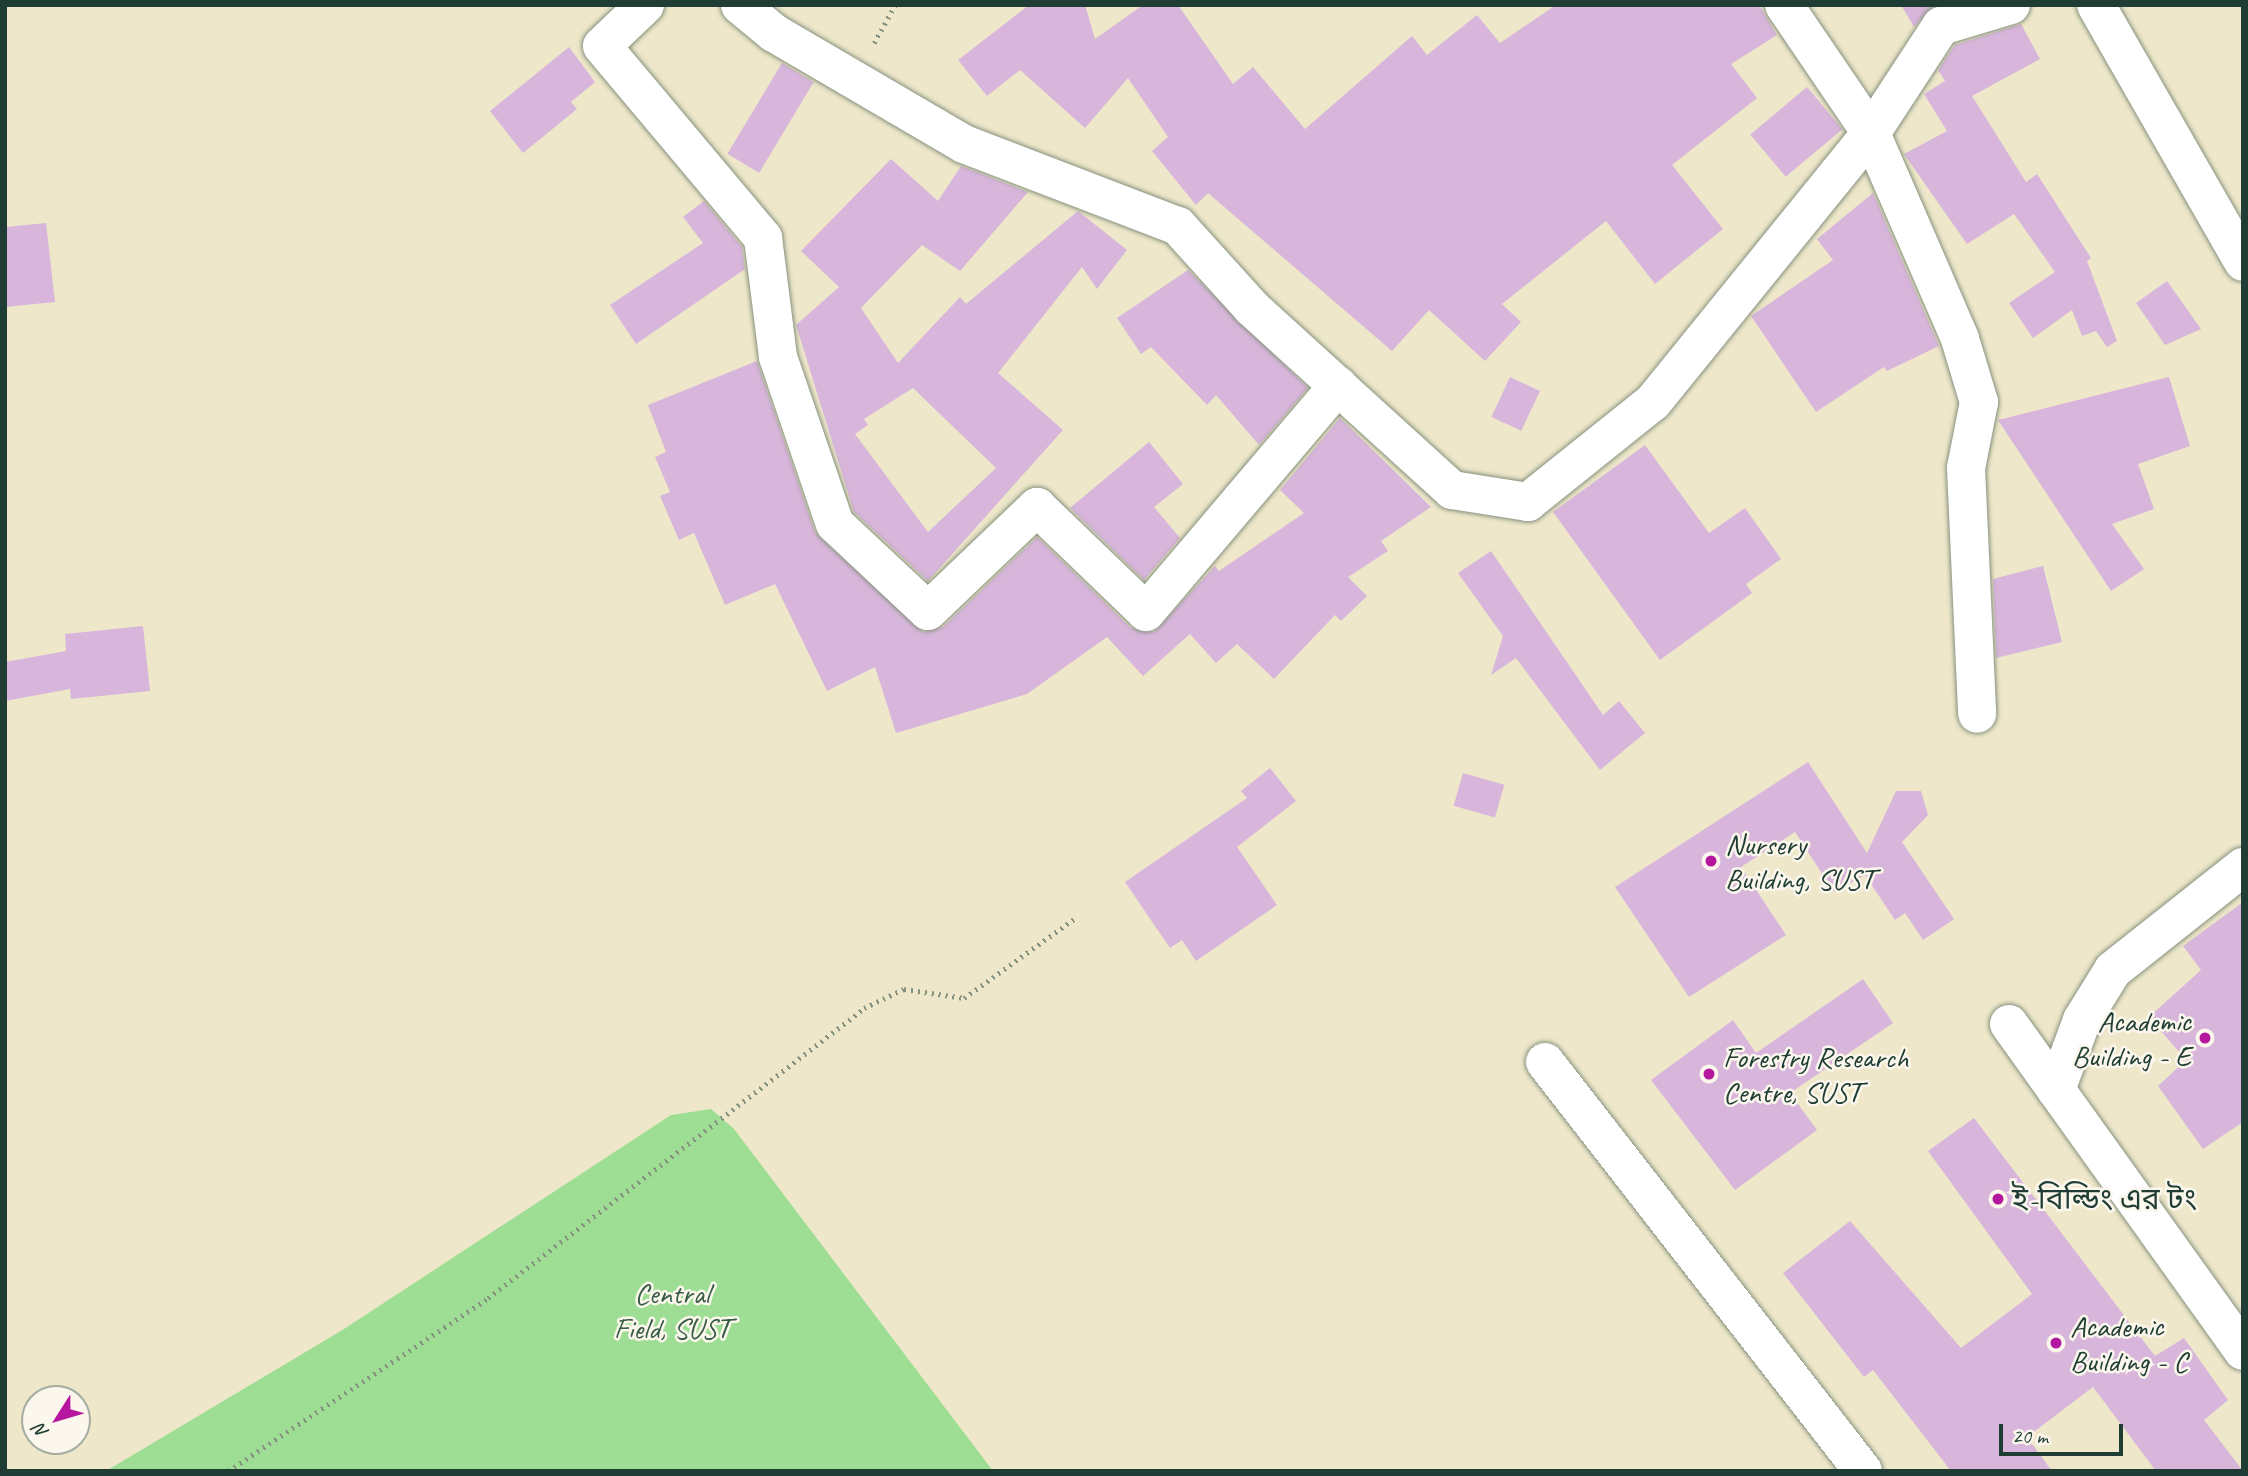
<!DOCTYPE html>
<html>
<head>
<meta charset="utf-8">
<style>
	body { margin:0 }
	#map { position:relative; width:2248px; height:1476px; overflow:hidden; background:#eee7ca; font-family:Caveat,"Noto Sans Bengali",sans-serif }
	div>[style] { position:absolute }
	.green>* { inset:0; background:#9ede94 }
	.building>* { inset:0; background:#d8b6dc; transform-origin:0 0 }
	.path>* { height:4.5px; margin-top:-2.25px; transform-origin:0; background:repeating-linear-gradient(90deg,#86927f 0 2px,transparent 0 7px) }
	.roads { filter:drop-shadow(0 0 2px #86927f) drop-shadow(0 0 2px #86927f) }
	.minor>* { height:38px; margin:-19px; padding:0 19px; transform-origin:19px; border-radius:19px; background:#fff }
	.dots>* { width:19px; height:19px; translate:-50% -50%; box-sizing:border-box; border:4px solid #fbf7ec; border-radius:50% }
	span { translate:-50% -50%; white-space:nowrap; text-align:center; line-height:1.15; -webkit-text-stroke:5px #fbf7ec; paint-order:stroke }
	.poi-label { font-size:30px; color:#1f3d34 }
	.left { translate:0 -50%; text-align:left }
	.right { translate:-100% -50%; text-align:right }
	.park-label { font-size:30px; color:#385d47 }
	.frame { position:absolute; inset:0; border:7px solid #1f3d34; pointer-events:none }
	.north { position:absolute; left:21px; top:1385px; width:70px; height:70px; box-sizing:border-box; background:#fbf7ec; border:2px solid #a3ada2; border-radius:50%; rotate:233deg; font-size:19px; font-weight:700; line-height:28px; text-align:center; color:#1f3d34 }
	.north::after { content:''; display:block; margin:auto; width:24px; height:32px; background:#b5179e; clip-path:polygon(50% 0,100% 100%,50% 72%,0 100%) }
	.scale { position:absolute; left:1999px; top:1424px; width:124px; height:32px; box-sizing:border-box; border:4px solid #1f3d34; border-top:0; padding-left:9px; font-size:21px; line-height:24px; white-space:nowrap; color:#1f3d34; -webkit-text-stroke:5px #fbf7ec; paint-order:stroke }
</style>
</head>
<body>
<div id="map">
	<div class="green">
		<div style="clip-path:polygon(711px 1109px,734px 1129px,993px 1471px,106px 1471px,344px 1329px,671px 1115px)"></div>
	</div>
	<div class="building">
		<div style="clip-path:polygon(1029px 5px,1085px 5px,1095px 39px,1143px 5px,1178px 5px,1233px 84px,1253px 67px,1305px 129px,1412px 36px,1427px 55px,1477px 15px,1500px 43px,1556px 5px,1759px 5px,1777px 35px,1731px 64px,1757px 98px,1672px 165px,1723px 229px,1655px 284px,1606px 221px,1502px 304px,1521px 322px,1485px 361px,1429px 310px,1392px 351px,1208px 193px,1196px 205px,1152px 151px,1168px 137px,1128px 78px,1085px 128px,1020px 70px,987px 96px,958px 60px)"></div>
		<div style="clip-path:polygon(1901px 5px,1934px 5px,1914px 27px)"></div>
		<div style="clip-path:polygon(2021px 24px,2040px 59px,1972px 96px,2026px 182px,2037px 174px,2091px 258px,2087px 261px,2117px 341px,2107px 347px,2096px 331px,2082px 336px,2072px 310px,2033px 338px,2009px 303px,2055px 272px,2014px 214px,1967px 244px,1904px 154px,1947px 131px,1924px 94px,1945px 81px,1938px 70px,1955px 45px)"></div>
		<div style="clip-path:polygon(569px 47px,595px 82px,571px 102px,577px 109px,523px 153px,490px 111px)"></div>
		<div style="left:782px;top:63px;width:37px;height:106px;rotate:31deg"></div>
		<div style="left:1807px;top:87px;width:55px;height:74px;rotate:50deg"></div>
		<div style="clip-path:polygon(evenodd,891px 159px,938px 201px,961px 166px,1028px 192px,960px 271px,922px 245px,861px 308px,898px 363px,960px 297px,966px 304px,1078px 211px,1127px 250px,1097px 289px,1082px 267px,998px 373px,1063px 430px,928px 581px,854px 512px,796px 325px,839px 287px,801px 251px,891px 159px,913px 388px,996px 468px,928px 532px,855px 434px,868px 425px,864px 419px,913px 388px)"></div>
		<div style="clip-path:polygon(1873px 193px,1939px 346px,1887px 371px,1884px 367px,1816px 412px,1751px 316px,1833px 260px,1817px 239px)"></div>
		<div style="clip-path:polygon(704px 201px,742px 247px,745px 269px,636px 344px,610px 305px,703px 243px,683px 217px)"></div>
		<div style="clip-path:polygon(46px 223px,55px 302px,5px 307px,5px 227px)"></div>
		<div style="clip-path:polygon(1188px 270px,1308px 388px,1259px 445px,1216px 395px,1207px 405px,1151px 347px,1141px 354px,1117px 318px)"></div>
		<div style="clip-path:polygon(2167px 281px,2201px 329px,2165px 345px,2136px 303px)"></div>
		<div style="clip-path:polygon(757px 361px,815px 532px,923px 632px,943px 627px,1037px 537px,1131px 628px,1154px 632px,1215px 566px,1219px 571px,1304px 513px,1280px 490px,1340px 418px,1431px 507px,1381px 541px,1388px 551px,1348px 577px,1367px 596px,1341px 621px,1335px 615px,1274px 679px,1237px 644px,1216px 663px,1190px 634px,1143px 676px,1107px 637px,1027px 694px,896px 733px,875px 667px,827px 691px,775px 584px,725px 605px,694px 533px,679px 540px,660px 496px,670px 492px,655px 457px,666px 452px,648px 405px)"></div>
		<div style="left:1510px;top:377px;width:33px;height:44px;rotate:25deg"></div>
		<div style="clip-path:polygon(2169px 377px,2190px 446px,2138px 464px,2154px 509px,2112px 524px,2144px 569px,2111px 591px,1998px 420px)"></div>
		<div style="clip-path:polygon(1149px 442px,1183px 484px,1154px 507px,1180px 538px,1144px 580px,1070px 508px)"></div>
		<div style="clip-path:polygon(1645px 445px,1709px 533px,1745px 508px,1781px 559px,1746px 584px,1752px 593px,1660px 660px,1553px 512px)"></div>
		<div style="clip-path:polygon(1491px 551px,1603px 715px,1619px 701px,1645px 733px,1600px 770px,1516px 658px,1491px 675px,1503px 636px,1458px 573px)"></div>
		<div style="clip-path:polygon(2043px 566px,2062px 642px,1996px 658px,1993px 579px)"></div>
		<div style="clip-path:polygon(143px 626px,150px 691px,71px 699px,70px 689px,5px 701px,5px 662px,66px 651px,65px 634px)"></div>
		<div style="clip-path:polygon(1808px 762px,1867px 853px,1896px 791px,1921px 791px,1928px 815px,1902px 842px,1954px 919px,1923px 940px,1905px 913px,1895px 920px,1865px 875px,1834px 892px,1795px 832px,1741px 867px,1786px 935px,1689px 997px,1615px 887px)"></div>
		<div style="clip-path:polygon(1270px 768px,1296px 801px,1237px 847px,1277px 905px,1196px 961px,1182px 940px,1170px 948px,1125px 882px,1247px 798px,1241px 791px)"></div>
		<div style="left:1463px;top:773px;width:43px;height:34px;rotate:16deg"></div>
		<div style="clip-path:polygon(2243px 902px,2243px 1122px,2203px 1149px,2158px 1086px,2186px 1060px,2149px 1017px,2201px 970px,2183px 946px)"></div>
		<div style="clip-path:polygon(1863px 979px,1893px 1023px,1790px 1093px,1817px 1130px,1735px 1190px,1651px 1080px,1733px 1020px,1756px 1053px)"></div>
		<div style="clip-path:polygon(1974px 1118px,2155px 1356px,2184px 1338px,2228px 1400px,2204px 1420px,2243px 1471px,2156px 1471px,2093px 1387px,2027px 1437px,2052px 1471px,1951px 1471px,1873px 1370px,1864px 1377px,1783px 1273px,1850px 1221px,1961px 1348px,2032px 1294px,1928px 1151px)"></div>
	</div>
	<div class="path">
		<div style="left:874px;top:43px;width:43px;rotate:-61.1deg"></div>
		<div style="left:228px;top:1471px;width:312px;rotate:-33.6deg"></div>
		<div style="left:488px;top:1298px;width:475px;rotate:-37.6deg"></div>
		<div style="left:864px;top:1008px;width:44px;rotate:-25.4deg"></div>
		<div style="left:904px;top:989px;width:61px;rotate:8.5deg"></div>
		<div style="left:964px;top:998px;width:135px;rotate:-35.7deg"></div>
	</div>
	<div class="roads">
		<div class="minor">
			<div style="left:645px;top:5px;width:59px;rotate:136.4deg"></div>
			<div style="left:602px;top:46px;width:251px;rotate:50deg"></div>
			<div style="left:763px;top:238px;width:120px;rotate:82.8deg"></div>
			<div style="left:778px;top:357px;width:176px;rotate:71.2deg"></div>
			<div style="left:835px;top:524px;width:127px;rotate:43.1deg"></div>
			<div style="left:928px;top:611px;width:151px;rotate:-43.7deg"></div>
			<div style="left:1037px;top:507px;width:151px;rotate:43.9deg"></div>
			<div style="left:1146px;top:612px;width:297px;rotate:-49.7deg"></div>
			<div style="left:740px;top:5px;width:44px;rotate:39.5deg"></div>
			<div style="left:774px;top:33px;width:220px;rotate:30.3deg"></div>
			<div style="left:964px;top:144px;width:229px;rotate:21deg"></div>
			<div style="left:1178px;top:226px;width:110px;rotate:47.9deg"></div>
			<div style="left:1252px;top:308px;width:270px;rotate:42.3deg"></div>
			<div style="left:1452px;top:490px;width:77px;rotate:9deg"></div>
			<div style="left:1528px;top:502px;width:160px;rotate:-38.7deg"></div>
			<div style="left:1653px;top:402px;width:346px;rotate:-51deg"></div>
			<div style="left:1871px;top:133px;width:128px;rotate:-56.8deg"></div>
			<div style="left:1941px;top:26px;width:73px;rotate:-16.7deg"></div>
			<div style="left:1784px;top:5px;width:155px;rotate:55.8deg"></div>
			<div style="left:1871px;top:133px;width:224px;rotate:66.6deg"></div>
			<div style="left:1960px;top:339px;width:66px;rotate:73.2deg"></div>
			<div style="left:1979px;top:402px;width:67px;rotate:101.1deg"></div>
			<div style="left:1966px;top:468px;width:246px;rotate:87.4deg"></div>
			<div style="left:2096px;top:5px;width:296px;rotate:60.2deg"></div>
			<div style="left:2009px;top:1024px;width:402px;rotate:54.4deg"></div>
			<div style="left:1545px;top:1062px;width:518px;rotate:52.13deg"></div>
			<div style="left:2056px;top:1090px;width:75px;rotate:-69.6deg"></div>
			<div style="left:2082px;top:1020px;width:59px;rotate:-58.2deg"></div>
			<div style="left:2113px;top:970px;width:166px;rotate:-38.4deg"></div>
		</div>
	</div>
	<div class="dots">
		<div style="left:1711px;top:861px;background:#b5179e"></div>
		<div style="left:2205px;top:1038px;background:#b5179e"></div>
		<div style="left:1709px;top:1074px;background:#b5179e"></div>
		<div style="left:1998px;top:1199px;background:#b5179e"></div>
		<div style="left:2056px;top:1343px;background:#b5179e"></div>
	</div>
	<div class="poi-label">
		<span class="left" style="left:1725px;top:861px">Nursery<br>Building, SUST</span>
		<span class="right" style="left:2191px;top:1038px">Academic<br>Building - E</span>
		<span class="left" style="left:1723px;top:1074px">Forestry Research<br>Centre, SUST</span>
		<span class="left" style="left:2012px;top:1199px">ই-বিল্ডিং এর টং</span>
		<span class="left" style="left:2070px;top:1343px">Academic<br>Building - C</span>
	</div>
	<div class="park-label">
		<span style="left:672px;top:1310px">Central<br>Field, SUST</span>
	</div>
	<div class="frame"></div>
	<div class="north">N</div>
	<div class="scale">20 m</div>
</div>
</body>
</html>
